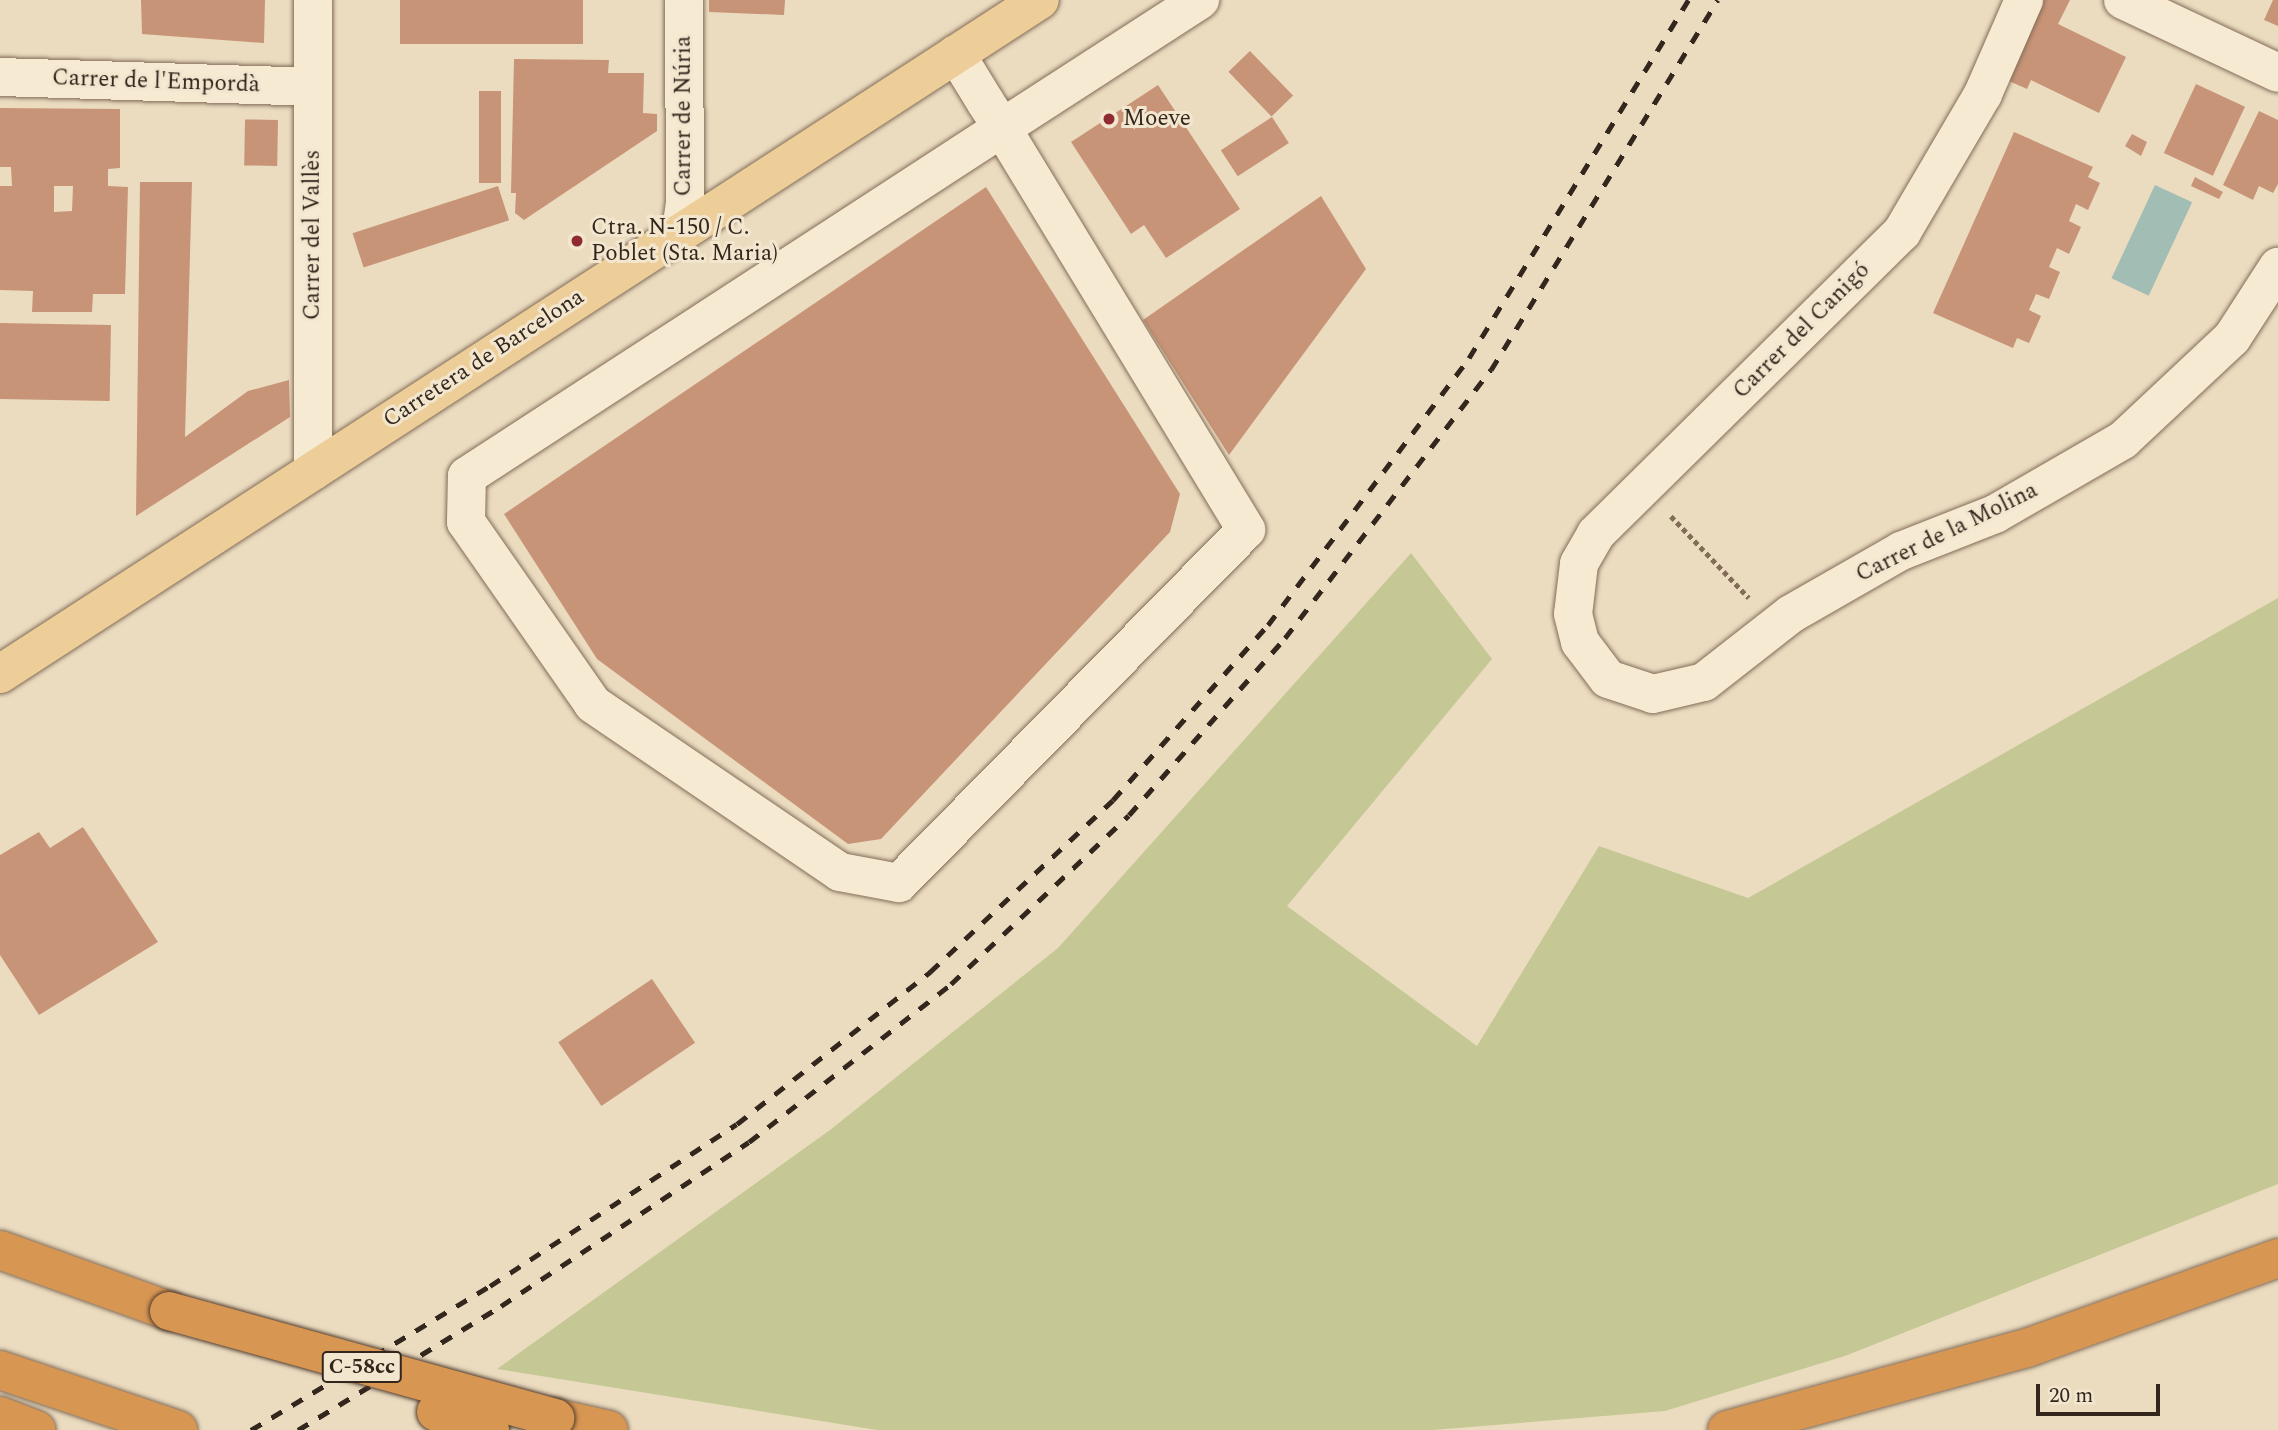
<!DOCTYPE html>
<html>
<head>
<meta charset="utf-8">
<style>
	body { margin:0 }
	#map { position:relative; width:2278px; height:1430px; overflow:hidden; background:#ebdcc0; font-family:Spectral,serif }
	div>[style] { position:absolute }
	.green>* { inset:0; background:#c5c894 }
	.water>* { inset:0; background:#a2bdb4; transform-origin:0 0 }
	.building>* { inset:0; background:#c89477; transform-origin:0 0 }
	.path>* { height:4.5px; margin-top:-2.25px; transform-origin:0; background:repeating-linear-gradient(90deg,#836d59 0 5px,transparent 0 8.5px) }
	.roads { filter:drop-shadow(0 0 2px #836d59) drop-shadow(0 0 2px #836d59) }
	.minor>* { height:38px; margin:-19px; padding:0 19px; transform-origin:19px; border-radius:19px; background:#f7ead2 }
	.major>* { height:38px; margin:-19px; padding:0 19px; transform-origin:19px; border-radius:19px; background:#eece98 }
	.highway>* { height:38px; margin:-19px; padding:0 19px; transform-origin:19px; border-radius:19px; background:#d89653 }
	.rail>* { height:5px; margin-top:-2.5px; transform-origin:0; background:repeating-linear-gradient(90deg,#33261c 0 12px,transparent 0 24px) }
	.bridges { filter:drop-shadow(0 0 2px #513c2d) drop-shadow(0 0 2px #513c2d) }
	.highway-bridge>* { height:38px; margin:-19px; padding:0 19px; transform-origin:19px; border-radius:19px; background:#d89653 }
	.dots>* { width:19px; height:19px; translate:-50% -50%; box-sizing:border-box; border:4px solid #f3e6cf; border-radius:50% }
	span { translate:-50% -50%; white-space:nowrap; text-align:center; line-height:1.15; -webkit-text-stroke:6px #f3e6cf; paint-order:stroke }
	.shield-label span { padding:2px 5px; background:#f3e6cf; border:2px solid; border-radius:5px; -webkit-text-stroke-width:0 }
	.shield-label { font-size:21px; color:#33261c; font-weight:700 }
	.street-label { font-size:23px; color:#33261c }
	.poi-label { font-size:23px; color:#33261c }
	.left { translate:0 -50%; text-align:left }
	.scale { position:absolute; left:2036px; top:1384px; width:124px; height:32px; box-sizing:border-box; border:4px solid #33261c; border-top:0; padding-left:9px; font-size:21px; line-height:24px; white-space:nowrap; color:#33261c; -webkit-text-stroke:5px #f3e6cf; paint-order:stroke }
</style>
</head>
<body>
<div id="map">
	<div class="green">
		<div style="clip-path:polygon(1411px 553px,1492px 659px,1287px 906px,1477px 1046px,1599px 846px,1748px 898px,2278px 598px,2278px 1184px,1845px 1356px,1665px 1411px,1433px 1430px,877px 1430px,497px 1369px,830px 1130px,1058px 948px)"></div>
	</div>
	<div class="water">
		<div style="left:2155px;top:185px;width:41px;height:103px;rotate:25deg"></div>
	</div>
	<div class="building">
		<div style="clip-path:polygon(141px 0,265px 0,264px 43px,142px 34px)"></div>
		<div style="left:400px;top:0;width:183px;height:44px"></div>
		<div style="clip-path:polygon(709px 0,785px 0,784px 15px,709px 12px)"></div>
		<div style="clip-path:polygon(2039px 0,2070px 0,2058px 24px,2126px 57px,2099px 113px,2031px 80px,2027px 89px,2000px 77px)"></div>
		<div style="clip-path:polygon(2273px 0,2278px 0,2278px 26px,2264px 20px)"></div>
		<div style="left:1250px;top:51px;width:62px;height:30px;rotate:46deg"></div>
		<div style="clip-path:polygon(514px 59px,609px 60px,608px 73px,644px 73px,643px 113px,657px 114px,657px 131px,524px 220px,515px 213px,516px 193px,511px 193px)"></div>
		<div style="left:2196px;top:84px;width:54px;height:76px;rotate:25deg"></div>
		<div style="clip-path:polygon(1158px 85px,1240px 209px,1166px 258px,1144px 225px,1131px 234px,1071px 142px)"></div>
		<div style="left:479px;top:91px;width:22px;height:92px"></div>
		<div style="clip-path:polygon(evenodd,0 108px,120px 109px,120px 168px,108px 169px,108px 186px,128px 187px,125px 294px,93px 294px,92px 312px,32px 312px,33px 291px,0 290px,0 186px,12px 186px,11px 167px,0 167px,0 108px,54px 186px,73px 186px,72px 211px,54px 212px,54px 186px)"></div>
		<div style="clip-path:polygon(2259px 111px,2278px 120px,2278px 184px,2273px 193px,2259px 186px,2253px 200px,2223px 185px)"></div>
		<div style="left:1272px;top:117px;width:31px;height:61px;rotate:57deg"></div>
		<div style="left:278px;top:120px;width:46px;height:33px;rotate:91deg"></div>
		<div style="clip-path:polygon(2014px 132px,2093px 167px,2088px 177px,2100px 183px,2088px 210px,2076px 204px,2069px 221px,2081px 227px,2069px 254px,2057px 248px,2049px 267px,2060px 272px,2049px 299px,2036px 294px,2029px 310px,2041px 316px,2029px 343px,2017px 338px,2013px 348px,1933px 313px)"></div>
		<div style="clip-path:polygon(2132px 134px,2147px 142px,2141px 156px,2125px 146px)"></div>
		<div style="clip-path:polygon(2195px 177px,2223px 192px,2219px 199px,2191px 186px)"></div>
		<div style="clip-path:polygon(140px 182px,192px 182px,185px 437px,248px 391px,289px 380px,290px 417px,136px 516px)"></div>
		<div style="left:498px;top:186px;width:36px;height:153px;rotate:72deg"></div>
		<div style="clip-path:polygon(986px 187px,1180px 494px,1170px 532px,881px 839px,848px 844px,597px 659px,504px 514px)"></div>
		<div style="clip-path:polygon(1321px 196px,1366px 269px,1229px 455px,1143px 320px)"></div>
		<div style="left:0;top:323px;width:111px;height:76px;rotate:1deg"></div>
		<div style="clip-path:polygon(83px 827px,158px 942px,39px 1015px,0 955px,0 855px,39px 832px,50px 848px)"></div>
		<div style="left:652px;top:979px;width:77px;height:113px;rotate:56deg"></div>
	</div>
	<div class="path">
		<div style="left:1671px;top:516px;width:113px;rotate:46.4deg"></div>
	</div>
	<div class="roads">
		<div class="minor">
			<div style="left:2024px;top:0;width:103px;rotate:113.6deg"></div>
			<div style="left:1983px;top:94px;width:160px;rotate:120.4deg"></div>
			<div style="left:1902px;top:232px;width:430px;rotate:135.4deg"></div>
			<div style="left:1596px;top:534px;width:34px;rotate:120deg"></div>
			<div style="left:1579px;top:564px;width:50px;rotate:96.8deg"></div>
			<div style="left:1573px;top:614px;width:29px;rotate:76deg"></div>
			<div style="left:1580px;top:642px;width:46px;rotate:52.9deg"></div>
			<div style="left:1608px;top:679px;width:47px;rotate:18.4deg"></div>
			<div style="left:1653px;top:694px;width:52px;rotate:-13.2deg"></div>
			<div style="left:1704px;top:682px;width:110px;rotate:-38deg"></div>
			<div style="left:1791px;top:614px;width:127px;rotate:-29.8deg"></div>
			<div style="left:1901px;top:551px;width:101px;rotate:-21.5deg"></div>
			<div style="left:1995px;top:514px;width:148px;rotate:-30deg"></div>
			<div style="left:2123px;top:440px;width:149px;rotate:-43.1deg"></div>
			<div style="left:2232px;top:338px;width:85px;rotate:-57.1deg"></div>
			<div style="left:2123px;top:0;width:171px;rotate:25.2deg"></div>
			<div style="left:956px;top:54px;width:57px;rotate:58.5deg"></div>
			<div style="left:986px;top:103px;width:30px;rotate:57deg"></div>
			<div style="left:1002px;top:128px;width:470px;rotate:58.7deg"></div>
			<div style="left:1246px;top:530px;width:495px;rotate:134.5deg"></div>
			<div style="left:899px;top:883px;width:60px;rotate:-169.4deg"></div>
			<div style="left:840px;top:872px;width:299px;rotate:-145.8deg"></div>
			<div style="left:593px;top:704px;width:222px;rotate:-124.9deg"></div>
			<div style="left:466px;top:522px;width:46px;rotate:-88.8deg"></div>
			<div style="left:467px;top:476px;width:638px;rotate:-33.04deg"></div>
			<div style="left:1002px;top:128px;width:236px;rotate:-32.9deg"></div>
			<div style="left:0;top:77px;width:312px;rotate:1.8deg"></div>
			<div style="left:681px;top:231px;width:30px;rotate:-82deg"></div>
			<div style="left:685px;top:201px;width:201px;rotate:-90.3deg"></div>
			<div style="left:313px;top:471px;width:471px;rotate:-90deg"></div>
		</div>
		<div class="major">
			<div style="left:0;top:674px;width:1239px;rotate:-32.95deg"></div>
		</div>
		<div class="highway">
			<div style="left:0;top:1250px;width:180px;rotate:19.8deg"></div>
			<div style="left:0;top:1370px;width:188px;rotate:18.6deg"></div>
			<div style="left:0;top:1416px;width:39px;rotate:21deg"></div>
			<div style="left:555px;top:1418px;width:55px;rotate:12.5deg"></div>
			<div style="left:1727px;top:1430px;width:311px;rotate:-15.3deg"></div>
			<div style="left:2027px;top:1348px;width:267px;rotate:-19.7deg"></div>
		</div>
	</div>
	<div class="rail">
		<div style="left:251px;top:1430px;width:279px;rotate:-31.1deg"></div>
		<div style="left:490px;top:1286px;width:295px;rotate:-33.3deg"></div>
		<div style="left:737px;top:1124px;width:246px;rotate:-38.2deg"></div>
		<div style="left:930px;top:972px;width:251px;rotate:-43.2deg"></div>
		<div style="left:1113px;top:800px;width:234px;rotate:-48.5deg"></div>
		<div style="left:1268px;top:625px;width:334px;rotate:-53deg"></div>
		<div style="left:1469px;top:358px;width:420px;rotate:-58.5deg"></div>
		<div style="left:298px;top:1430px;width:238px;rotate:-31.4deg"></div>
		<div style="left:501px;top:1306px;width:297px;rotate:-33.5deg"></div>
		<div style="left:749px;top:1142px;width:256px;rotate:-38deg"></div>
		<div style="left:951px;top:984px;width:245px;rotate:-43.5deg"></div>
		<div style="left:1129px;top:815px;width:236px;rotate:-48.6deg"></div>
		<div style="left:1285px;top:638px;width:338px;rotate:-52.5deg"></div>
		<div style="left:1491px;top:370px;width:434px;rotate:-58.5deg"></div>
	</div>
	<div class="bridges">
		<div class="highway-bridge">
			<div style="left:169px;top:1311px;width:401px;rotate:15.5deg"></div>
			<div style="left:436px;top:1412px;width:57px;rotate:18.4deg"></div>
		</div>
	</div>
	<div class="dots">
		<div style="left:1109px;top:119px;background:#8f2c32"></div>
		<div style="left:577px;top:241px;background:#8f2c32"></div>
	</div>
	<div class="shield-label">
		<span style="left:362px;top:1367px">C-58cc</span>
	</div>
	<div class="street-label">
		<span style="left:156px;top:82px;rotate:2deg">Carrer de l'Empordà</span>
		<span style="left:684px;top:116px;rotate:-90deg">Carrer de Núria</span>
		<span style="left:313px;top:235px;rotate:-90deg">Carrer del Vallès</span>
		<span style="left:1802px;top:331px;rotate:-45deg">Carrer del Canigó</span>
		<span style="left:484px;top:359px;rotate:-33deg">Carretera de Barcelona</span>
		<span style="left:1947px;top:533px;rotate:-26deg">Carrer de la Molina</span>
	</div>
	<div class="poi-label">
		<span class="left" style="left:1123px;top:119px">Moeve</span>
		<span class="left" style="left:591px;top:241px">Ctra. N-150 / C.<br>Poblet (Sta. Maria)</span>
	</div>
	<div class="scale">20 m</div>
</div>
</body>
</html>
